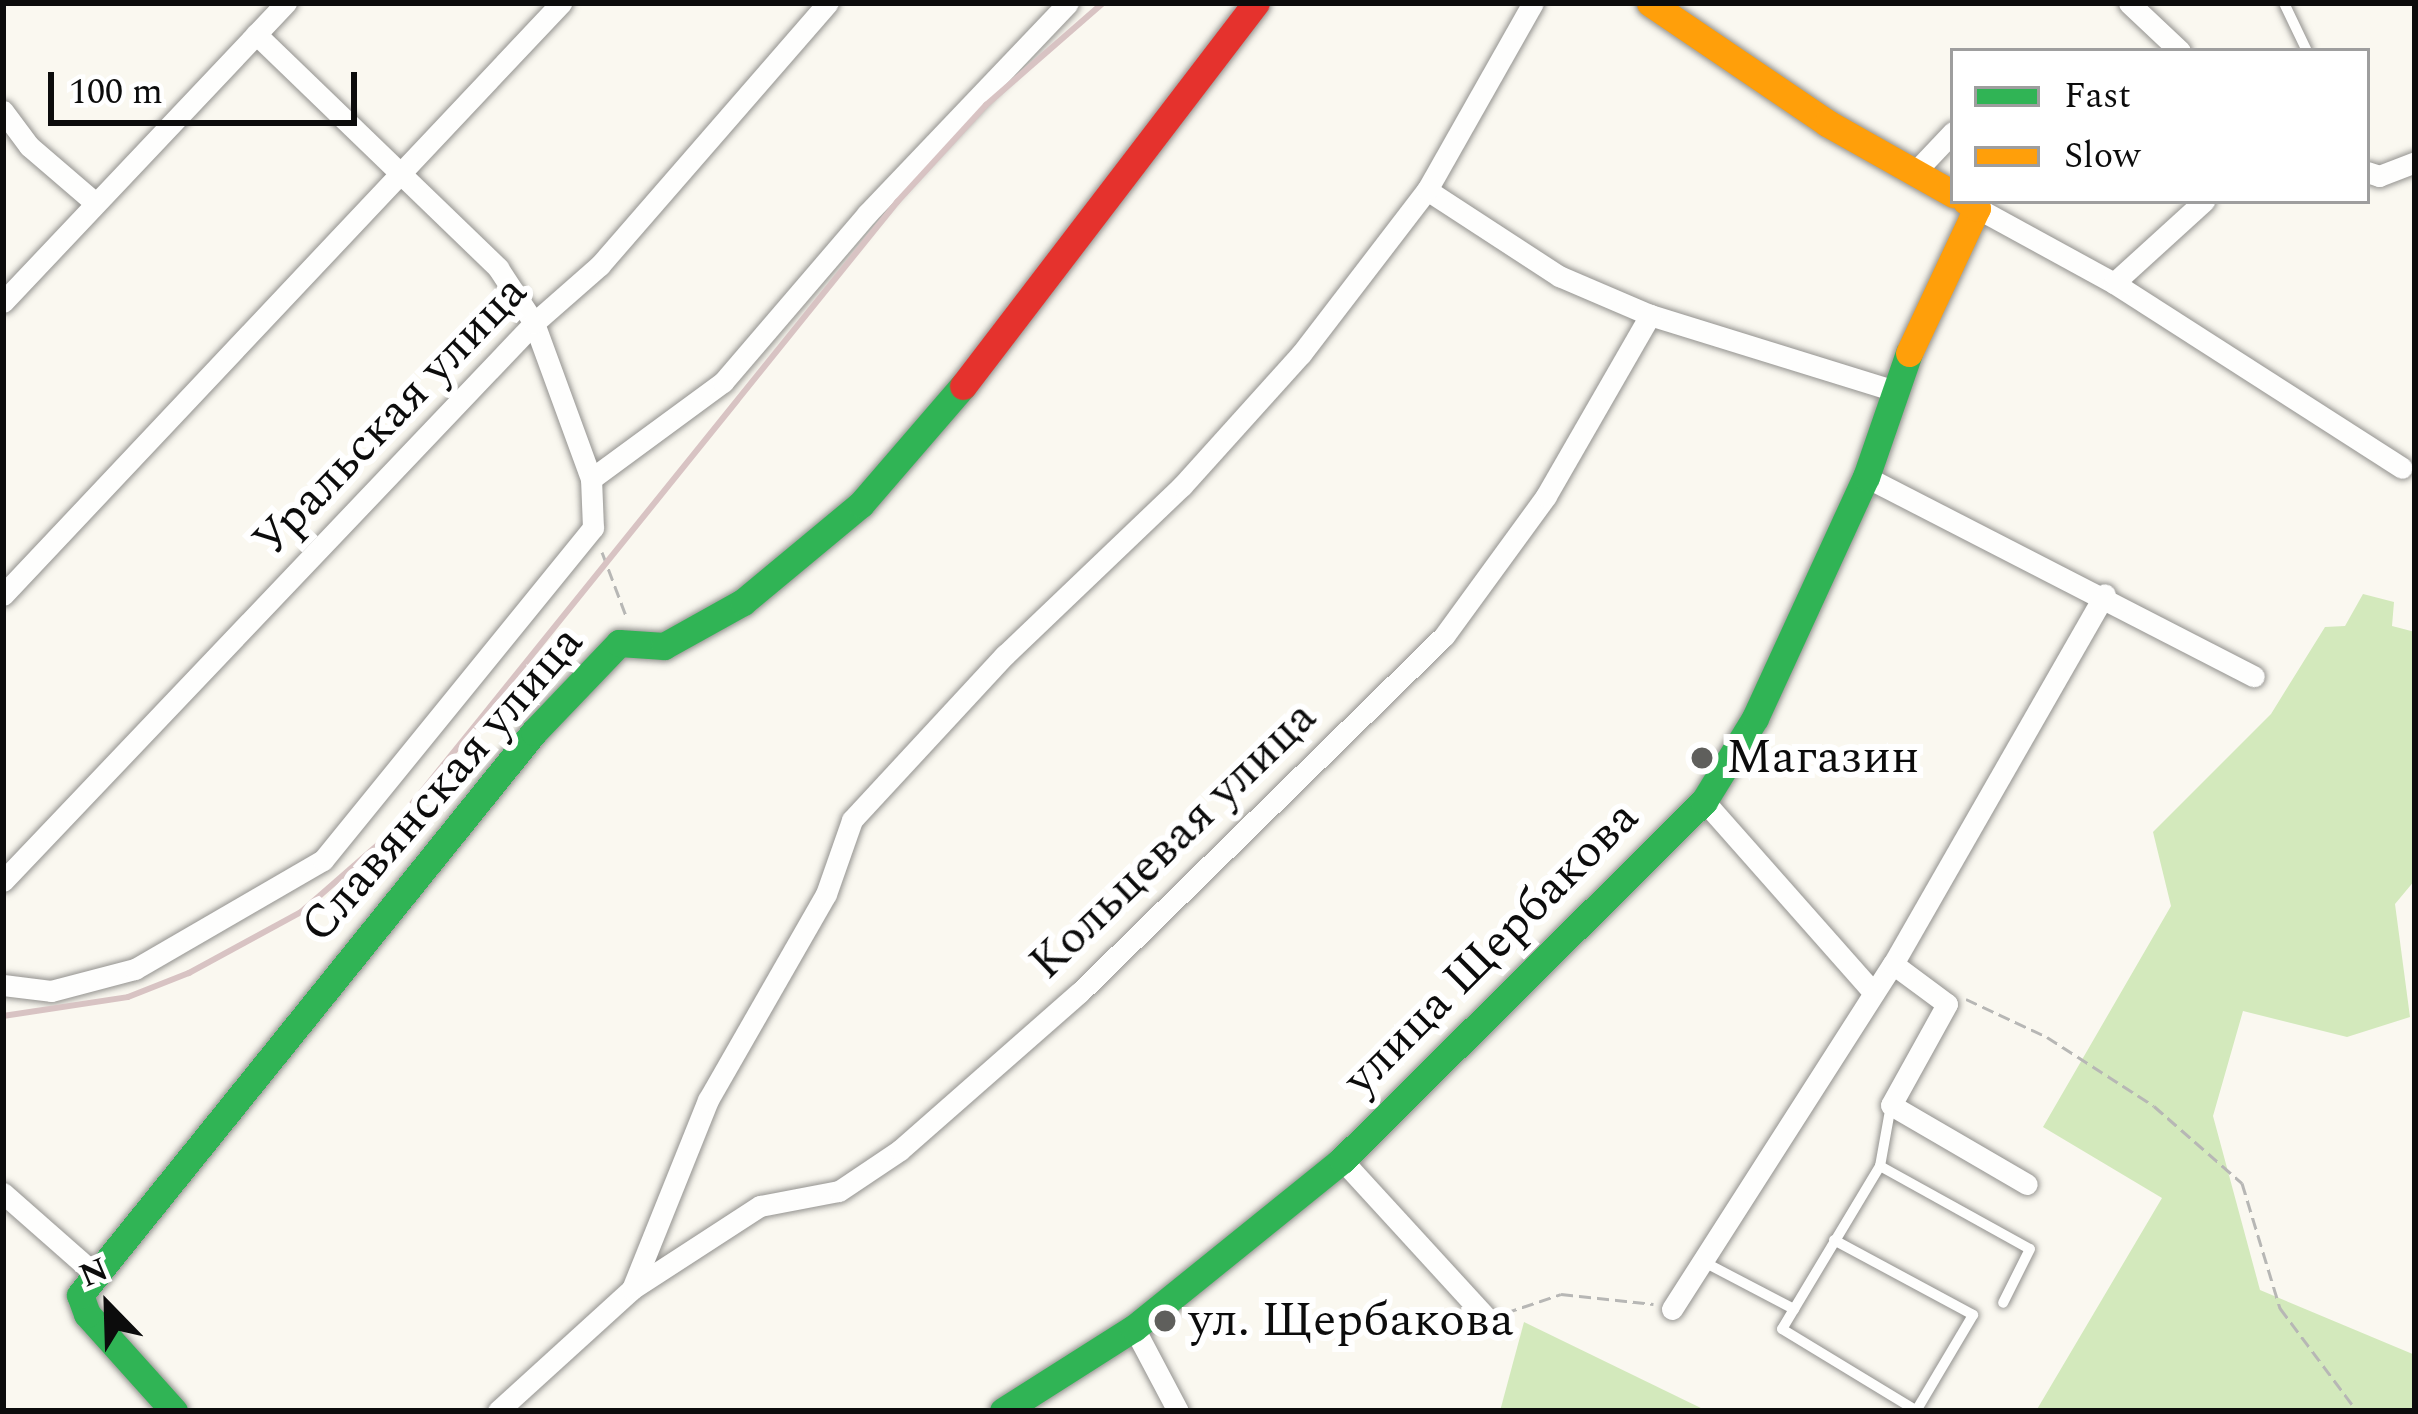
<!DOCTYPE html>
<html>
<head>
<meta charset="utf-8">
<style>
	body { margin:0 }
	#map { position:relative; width:2418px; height:1414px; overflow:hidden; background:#faf8f0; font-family:Spectral,serif }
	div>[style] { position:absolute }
	.forest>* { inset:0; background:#d3e9bc }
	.path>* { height:3px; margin-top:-1.5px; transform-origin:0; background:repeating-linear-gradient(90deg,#b7b7b5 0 12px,transparent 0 18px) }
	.roads { filter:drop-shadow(0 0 3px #93928f) drop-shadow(0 0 3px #93928f) }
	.lane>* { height:10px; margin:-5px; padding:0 5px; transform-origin:5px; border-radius:5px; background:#fefefd }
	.street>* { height:21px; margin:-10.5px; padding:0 10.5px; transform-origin:10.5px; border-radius:10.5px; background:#fefefd }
	.fast>* { height:27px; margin:-13.5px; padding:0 13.5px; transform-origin:13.5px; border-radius:13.5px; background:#30b455 }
	.slow>* { height:27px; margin:-13.5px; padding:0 13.5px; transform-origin:13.5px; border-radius:13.5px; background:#ff9f0a }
	.jam>* { height:27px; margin:-13.5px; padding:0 13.5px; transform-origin:13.5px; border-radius:13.5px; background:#e5322d }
	.rail>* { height:6px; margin:-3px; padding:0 3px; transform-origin:3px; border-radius:3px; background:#d8c3c3 }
	.dots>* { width:33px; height:33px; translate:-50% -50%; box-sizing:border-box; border:6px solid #fff; border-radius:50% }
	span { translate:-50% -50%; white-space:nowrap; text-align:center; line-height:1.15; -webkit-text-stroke:12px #fff; paint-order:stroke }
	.street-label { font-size:48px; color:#0c0c0c }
	.poi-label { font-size:48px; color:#0c0c0c }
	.left { translate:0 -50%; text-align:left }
	.frame { position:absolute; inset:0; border:6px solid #0c0c0c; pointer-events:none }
	.legend { position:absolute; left:1950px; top:48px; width:420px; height:156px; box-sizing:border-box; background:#fff; border:3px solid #9e9e9e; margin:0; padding:15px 21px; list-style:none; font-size:36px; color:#0c0c0c }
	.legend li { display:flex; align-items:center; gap:24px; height:60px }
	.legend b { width:60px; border:3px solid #9e9e9e }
	.north { position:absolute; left:48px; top:1246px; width:120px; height:120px; -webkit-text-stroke:9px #fff; paint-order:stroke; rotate:337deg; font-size:33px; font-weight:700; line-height:48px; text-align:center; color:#0c0c0c }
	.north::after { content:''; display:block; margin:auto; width:42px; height:54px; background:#0c0c0c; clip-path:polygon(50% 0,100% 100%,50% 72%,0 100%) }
	.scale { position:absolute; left:48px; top:72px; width:309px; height:54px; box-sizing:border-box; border:6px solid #0c0c0c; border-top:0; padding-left:15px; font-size:36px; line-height:42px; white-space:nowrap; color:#0c0c0c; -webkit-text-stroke:9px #fff; paint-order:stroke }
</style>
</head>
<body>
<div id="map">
	<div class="forest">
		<div style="clip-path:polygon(2363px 594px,2394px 602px,2392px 626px,2415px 632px,2415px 880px,2395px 904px,2410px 1017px,2347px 1037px,2243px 1011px,2213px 1116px,2260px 1290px,2415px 1355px,2415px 1411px,2036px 1411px,2162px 1198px,2043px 1127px,2171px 906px,2153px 832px,2271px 714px,2325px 627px,2345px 626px)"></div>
		<div style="clip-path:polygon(1524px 1322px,1707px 1411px,1500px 1411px)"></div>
	</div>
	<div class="path">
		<div style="left:602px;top:552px;width:68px;rotate:69.4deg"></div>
		<div style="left:1966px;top:999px;width:89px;rotate:25.1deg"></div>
		<div style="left:2047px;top:1037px;width:127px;rotate:32.8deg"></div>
		<div style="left:2154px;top:1106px;width:117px;rotate:41.2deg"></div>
		<div style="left:2242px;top:1183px;width:131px;rotate:73.1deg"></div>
		<div style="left:2280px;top:1308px;width:129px;rotate:53.2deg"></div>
		<div style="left:1505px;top:1313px;width:59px;rotate:-18.7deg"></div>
		<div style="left:1561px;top:1294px;width:93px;rotate:6.2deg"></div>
	</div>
	<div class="roads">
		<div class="lane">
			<div style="left:2284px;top:3px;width:53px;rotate:64.4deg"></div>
			<div style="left:1891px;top:1105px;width:62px;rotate:100.2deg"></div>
			<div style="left:1880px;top:1166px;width:190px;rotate:121deg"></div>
			<div style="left:1782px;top:1329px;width:158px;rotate:31.3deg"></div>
			<div style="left:1880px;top:1166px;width:171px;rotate:29deg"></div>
			<div style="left:2030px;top:1249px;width:60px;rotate:116.6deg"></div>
			<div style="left:1834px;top:1240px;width:158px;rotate:28.3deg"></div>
			<div style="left:1973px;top:1315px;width:112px;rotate:120.7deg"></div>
			<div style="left:1702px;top:1261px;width:104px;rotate:27.6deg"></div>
		</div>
		<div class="street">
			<div style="left:2129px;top:3px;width:70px;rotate:43.3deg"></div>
			<div style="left:256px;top:34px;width:337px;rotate:44deg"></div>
			<div style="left:498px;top:268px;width:66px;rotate:56.8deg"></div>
			<div style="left:534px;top:323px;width:166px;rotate:69.9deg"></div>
			<div style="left:3px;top:111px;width:44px;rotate:53.4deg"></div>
			<div style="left:29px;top:146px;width:86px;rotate:40.7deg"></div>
			<div style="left:1915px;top:172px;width:55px;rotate:-46.5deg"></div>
			<div style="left:2367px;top:172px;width:13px;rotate:18deg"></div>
			<div style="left:2379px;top:176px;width:39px;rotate:-21deg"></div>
			<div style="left:1427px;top:190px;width:158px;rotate:33.1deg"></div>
			<div style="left:1559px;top:276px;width:99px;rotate:23.2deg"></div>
			<div style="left:1650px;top:315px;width:253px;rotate:17.2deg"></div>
			<div style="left:1977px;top:208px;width:156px;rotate:28.7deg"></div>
			<div style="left:2114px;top:283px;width:342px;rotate:32.7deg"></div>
			<div style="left:2114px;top:283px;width:122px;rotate:-42.3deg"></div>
			<div style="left:3px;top:302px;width:412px;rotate:-46.6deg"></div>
			<div style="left:1866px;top:477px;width:436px;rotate:27.2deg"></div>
			<div style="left:3px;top:595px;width:814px;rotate:-46.69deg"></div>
			<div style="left:1704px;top:801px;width:256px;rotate:48.5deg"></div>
			<div style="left:3px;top:881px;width:770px;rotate:-46.42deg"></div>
			<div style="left:534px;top:323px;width:88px;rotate:-41.3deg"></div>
			<div style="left:600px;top:265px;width:347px;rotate:-49deg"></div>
			<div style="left:1893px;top:964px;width:67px;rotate:36.5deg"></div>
			<div style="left:1947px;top:1004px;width:115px;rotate:119deg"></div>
			<div style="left:1891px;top:1105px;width:157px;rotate:30.2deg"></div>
			<div style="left:3px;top:985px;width:48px;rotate:7.1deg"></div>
			<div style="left:51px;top:991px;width:87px;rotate:-14.7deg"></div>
			<div style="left:135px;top:969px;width:217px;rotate:-30.1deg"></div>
			<div style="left:323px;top:860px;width:428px;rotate:-50.9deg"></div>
			<div style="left:593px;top:528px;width:49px;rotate:-92.3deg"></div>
			<div style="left:591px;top:479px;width:164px;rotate:-36.3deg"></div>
			<div style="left:723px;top:382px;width:221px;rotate:-49.4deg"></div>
			<div style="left:867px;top:214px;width:291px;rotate:-46.4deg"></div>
			<div style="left:1342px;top:1160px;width:214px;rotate:47.5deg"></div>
			<div style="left:3px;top:1193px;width:124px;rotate:41.4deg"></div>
			<div style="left:632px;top:1289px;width:153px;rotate:-33deg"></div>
			<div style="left:760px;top:1206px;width:80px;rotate:-10.8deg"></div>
			<div style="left:839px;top:1191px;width:73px;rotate:-33.9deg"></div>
			<div style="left:900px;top:1150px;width:238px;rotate:-41.3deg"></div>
			<div style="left:1079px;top:993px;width:511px;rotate:-44.37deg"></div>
			<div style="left:1444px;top:636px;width:173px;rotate:-53.9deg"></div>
			<div style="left:1546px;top:496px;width:209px;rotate:-60.1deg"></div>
			<div style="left:1672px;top:1309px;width:410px;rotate:-57.4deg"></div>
			<div style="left:1893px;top:964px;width:426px;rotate:-60.2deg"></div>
			<div style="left:1134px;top:1328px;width:94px;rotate:62.1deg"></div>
			<div style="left:498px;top:1411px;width:181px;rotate:-42.3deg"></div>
			<div style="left:632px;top:1289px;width:204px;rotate:-68.1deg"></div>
			<div style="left:708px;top:1100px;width:237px;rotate:-60.2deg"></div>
			<div style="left:826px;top:894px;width:78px;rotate:-70.6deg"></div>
			<div style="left:852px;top:820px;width:225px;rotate:-47.2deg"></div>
			<div style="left:1005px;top:655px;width:245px;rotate:-43.7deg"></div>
			<div style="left:1182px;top:486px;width:178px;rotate:-48deg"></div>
			<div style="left:1301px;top:354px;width:207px;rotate:-52.5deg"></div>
			<div style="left:1427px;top:190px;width:215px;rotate:-60.5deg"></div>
		</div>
		<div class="fast">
			<div style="left:174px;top:1411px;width:130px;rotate:-131.9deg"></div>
			<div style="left:87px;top:1314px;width:20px;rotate:-110deg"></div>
			<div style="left:80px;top:1295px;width:723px;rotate:-51.12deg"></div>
			<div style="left:534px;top:732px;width:123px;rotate:-46.3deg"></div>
			<div style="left:619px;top:643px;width:45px;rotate:3.8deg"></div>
			<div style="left:664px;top:646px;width:90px;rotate:-29.1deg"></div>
			<div style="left:743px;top:602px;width:153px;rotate:-39.7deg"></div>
			<div style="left:861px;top:504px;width:156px;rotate:-49.2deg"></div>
			<div style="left:1003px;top:1411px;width:155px;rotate:-32.4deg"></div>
			<div style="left:1134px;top:1328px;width:267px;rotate:-38.9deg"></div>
			<div style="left:1342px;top:1160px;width:510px;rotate:-44.76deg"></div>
			<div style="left:1704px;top:801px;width:97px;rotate:-58.4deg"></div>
			<div style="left:1755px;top:718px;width:265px;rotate:-65.3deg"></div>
			<div style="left:1866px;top:477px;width:131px;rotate:-70.9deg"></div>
		</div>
		<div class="slow">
			<div style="left:1650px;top:3px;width:214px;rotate:34.1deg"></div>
			<div style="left:1827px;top:123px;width:145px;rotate:29.4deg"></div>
			<div style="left:1909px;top:353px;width:160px;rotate:-64.9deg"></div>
			<div style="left:1977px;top:208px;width:13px;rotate:-148deg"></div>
		</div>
		<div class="jam">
			<div style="left:963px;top:386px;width:482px;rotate:-52.6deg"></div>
		</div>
	</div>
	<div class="rail">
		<div style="left:3px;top:1016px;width:126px;rotate:-8.6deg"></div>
		<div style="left:128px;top:997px;width:66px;rotate:-21.5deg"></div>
		<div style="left:189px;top:973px;width:128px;rotate:-28.6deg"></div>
		<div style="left:301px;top:912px;width:108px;rotate:-41.2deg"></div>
		<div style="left:382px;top:841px;width:821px;rotate:-51.13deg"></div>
		<div style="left:897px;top:202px;width:132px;rotate:-47.5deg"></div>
		<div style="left:986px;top:105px;width:155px;rotate:-41.1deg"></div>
	</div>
	<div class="dots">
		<div style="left:1702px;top:758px;background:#5f5f5c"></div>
		<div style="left:1165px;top:1321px;background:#5f5f5c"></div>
	</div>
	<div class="street-label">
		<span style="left:390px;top:416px;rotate:-46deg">Уральская улица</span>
		<span style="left:442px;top:784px;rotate:-49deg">Славянская улица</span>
		<span style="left:1173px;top:840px;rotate:-44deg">Кольцевая улица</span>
		<span style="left:1491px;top:948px;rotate:-45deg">улица Щербакова</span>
	</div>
	<div class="poi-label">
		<span class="left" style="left:1726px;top:758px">Магазин</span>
		<span class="left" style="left:1189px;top:1321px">ул. Щербакова</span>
	</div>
	<div class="frame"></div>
	<ul class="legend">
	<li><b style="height:15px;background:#30b455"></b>Fast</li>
	<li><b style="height:15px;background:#ff9f0a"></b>Slow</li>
	</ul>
	<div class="north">N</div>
	<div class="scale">100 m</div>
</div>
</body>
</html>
